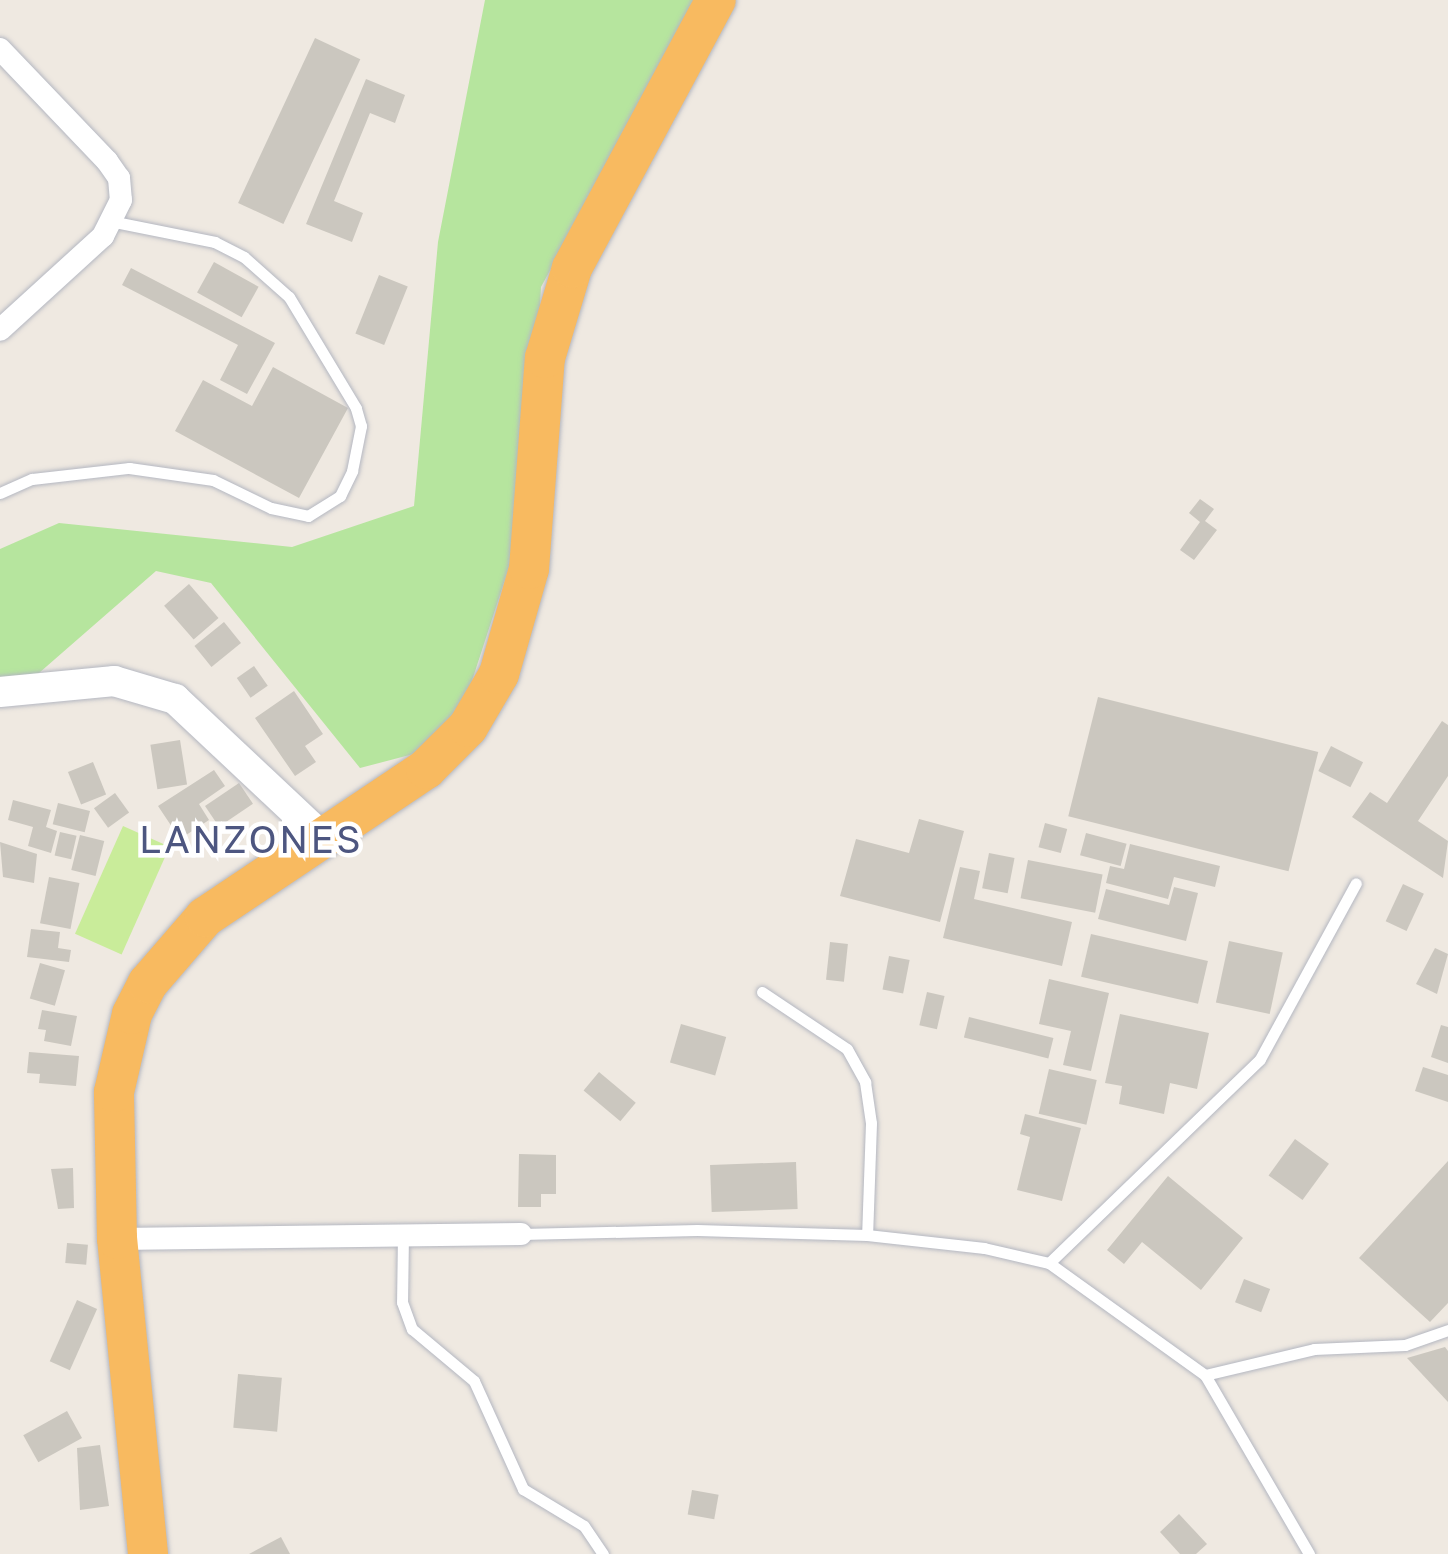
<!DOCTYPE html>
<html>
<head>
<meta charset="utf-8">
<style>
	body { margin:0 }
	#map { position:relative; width:1448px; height:1554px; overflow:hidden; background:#efe9e1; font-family:"Golos Text",sans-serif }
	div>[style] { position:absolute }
	.green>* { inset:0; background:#b6e59e }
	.pitch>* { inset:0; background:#c9ec9a; transform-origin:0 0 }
	.building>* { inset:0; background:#cbc7bf; transform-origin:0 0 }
	.roads { filter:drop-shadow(0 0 2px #b4b7c1) drop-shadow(0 0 2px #b4b7c1) }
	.service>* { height:11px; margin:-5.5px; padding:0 5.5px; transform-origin:5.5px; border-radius:5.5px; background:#fff }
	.minor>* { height:22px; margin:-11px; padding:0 11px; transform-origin:11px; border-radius:11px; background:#fff }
	.tertiary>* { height:30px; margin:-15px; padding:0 15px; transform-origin:15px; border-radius:15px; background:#fff }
	.trunk>* { height:40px; margin:-20px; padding:0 20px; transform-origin:20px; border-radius:20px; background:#f8ba60 }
	span { translate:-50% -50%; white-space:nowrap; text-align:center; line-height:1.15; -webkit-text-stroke:9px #fff; paint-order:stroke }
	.neighbourhood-label { font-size:38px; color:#4d5680; letter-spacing:2.5px }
</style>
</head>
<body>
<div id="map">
	<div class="green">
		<div style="clip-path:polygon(485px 0,698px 0,541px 287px,529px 506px,467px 696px,425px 751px,360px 768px,211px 583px,156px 571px,0 707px,0 549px,59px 523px,292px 547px,414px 506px,438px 242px)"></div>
	</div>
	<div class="pitch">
		<div style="left:123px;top:826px;width:51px;height:118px;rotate:24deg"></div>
	</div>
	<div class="building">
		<div style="left:315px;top:38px;width:50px;height:182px;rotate:25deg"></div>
		<div style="clip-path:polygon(366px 79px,405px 95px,395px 123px,370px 113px,334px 201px,363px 213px,352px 242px,306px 224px)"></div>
		<div style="left:214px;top:262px;width:51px;height:35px;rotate:29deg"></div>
		<div style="clip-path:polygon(131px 268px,275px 343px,247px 394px,220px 380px,238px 345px,122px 285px)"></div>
		<div style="left:379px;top:275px;width:31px;height:63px;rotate:22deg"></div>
		<div style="clip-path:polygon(273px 367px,348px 408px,299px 498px,175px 431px,203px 380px,252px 406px)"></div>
		<div style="clip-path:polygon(1200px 499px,1214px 509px,1205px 521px,1217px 530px,1194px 560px,1180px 550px,1200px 522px,1189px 513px)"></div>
		<div style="left:189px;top:584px;width:45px;height:33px;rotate:49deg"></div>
		<div style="left:224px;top:622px;width:27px;height:38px;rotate:51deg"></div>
		<div style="left:254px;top:666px;width:24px;height:21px;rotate:55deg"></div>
		<div style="clip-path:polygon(294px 691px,323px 734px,305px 746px,316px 762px,295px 776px,255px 718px)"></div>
		<div style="left:1098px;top:697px;width:227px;height:123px;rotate:14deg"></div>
		<div style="clip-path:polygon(1442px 721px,1448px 725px,1448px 776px,1418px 821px,1448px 841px,1443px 878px,1352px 817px,1370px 792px,1387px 803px)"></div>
		<div style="left:180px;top:740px;width:45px;height:30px;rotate:81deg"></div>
		<div style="left:1331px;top:746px;width:36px;height:28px;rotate:27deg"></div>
		<div style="left:93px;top:762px;width:35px;height:27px;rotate:68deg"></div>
		<div style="clip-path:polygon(214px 770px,225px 786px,199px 804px,209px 820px,180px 839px,158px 806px)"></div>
		<div style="left:239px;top:783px;width:25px;height:41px;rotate:56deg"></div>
		<div style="left:115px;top:793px;width:24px;height:26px;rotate:54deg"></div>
		<div style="clip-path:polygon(13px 800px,51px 810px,46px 827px,57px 831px,51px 853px,28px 846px,33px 827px,8px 820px)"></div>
		<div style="left:58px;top:803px;width:33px;height:22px;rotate:14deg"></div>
		<div style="clip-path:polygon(919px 819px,964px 831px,940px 922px,840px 896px,856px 839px,909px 853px)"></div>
		<div style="left:1045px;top:823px;width:23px;height:25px;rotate:15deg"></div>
		<div style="left:60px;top:832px;width:17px;height:24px;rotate:13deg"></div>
		<div style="left:1086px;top:833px;width:42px;height:23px;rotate:15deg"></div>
		<div style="left:80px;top:835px;width:25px;height:36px;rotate:14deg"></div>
		<div style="clip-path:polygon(0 842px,37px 854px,34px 883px,3px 877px)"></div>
		<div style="clip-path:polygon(1130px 844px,1220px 866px,1215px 887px,1174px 877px,1168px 899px,1106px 883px,1110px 866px,1124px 869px)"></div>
		<div style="left:989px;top:853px;width:26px;height:36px;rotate:11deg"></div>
		<div style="left:1028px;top:860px;width:76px;height:39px;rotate:11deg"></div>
		<div style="clip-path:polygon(960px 867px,980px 871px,974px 899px,1072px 922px,1062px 966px,943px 938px)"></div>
		<div style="left:49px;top:877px;width:31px;height:47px;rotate:11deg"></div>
		<div style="left:1403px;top:884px;width:23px;height:41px;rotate:25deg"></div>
		<div style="clip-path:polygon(1174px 887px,1198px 893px,1186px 941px,1098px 919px,1106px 889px,1169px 905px)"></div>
		<div style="clip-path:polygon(31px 929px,60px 932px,58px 948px,71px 950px,69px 962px,27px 957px)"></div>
		<div style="left:1091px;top:934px;width:120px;height:44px;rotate:13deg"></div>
		<div style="left:1229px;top:941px;width:55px;height:63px;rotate:12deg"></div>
		<div style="left:830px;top:942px;width:18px;height:38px;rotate:6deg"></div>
		<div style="clip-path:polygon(1435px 948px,1448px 954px,1437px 994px,1416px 984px)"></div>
		<div style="left:889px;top:956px;width:21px;height:34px;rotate:11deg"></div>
		<div style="left:40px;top:963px;width:26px;height:37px;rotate:16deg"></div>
		<div style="clip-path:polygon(1049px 979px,1109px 993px,1091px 1071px,1063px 1065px,1071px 1031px,1039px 1024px)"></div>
		<div style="left:927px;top:992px;width:18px;height:34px;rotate:13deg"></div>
		<div style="clip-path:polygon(42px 1010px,77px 1016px,71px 1046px,44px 1041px,46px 1030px,38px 1029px)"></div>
		<div style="clip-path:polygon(1120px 1014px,1209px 1033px,1197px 1089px,1170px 1083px,1164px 1114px,1119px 1104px,1122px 1086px,1105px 1083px)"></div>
		<div style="left:969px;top:1017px;width:87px;height:21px;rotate:14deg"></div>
		<div style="left:681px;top:1024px;width:47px;height:40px;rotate:16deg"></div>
		<div style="clip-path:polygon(1441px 1025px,1448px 1027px,1448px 1063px,1431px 1057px)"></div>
		<div style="clip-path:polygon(29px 1052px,79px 1056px,76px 1086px,39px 1083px,40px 1074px,27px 1073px)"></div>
		<div style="clip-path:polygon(1423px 1067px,1448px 1075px,1448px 1102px,1415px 1091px)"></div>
		<div style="left:1049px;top:1069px;width:49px;height:46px;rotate:13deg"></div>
		<div style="left:599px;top:1072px;width:48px;height:24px;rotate:40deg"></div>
		<div style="clip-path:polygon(1025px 1114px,1081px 1128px,1062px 1201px,1017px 1190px,1030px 1137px,1020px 1134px)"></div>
		<div style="left:1295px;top:1139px;width:42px;height:45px;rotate:36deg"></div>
		<div style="clip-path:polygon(519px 1154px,556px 1155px,556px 1194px,541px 1194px,541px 1207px,518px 1207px)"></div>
		<div style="clip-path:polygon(1448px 1161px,1448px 1303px,1430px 1322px,1359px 1258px)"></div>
		<div style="left:796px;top:1162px;width:47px;height:86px;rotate:88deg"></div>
		<div style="clip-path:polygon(73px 1168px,74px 1208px,58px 1209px,51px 1169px)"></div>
		<div style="clip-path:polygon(1168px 1176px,1243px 1238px,1201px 1290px,1142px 1242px,1124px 1264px,1107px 1250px)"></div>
		<div style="left:67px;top:1243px;width:21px;height:20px;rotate:5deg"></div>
		<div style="left:1244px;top:1279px;width:28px;height:25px;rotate:21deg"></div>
		<div style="left:77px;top:1300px;width:22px;height:67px;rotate:24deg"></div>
		<div style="clip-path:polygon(1445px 1347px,1448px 1351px,1448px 1402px,1407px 1358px)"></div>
		<div style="left:238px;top:1374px;width:44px;height:54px;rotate:5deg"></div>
		<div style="left:67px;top:1411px;width:31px;height:50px;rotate:61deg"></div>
		<div style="clip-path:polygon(100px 1445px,109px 1506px,80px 1510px,77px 1448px)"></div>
		<div style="left:692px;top:1490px;width:27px;height:25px;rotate:10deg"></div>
		<div style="clip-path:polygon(1179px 1514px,1207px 1544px,1196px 1554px,1180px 1554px,1160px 1532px)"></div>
		<div style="clip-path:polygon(281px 1537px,290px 1554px,249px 1554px)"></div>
	</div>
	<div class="roads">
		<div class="service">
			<div style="left:0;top:493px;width:35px;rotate:-24deg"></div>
			<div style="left:32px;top:479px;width:98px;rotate:-6.5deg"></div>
			<div style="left:129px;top:468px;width:85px;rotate:8.1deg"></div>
			<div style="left:213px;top:480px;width:64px;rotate:25.8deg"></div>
			<div style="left:271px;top:508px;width:38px;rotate:12deg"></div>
			<div style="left:308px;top:516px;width:38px;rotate:-32deg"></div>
			<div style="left:340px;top:496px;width:28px;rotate:-64deg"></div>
			<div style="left:352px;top:471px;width:46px;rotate:-78.7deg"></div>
			<div style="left:361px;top:426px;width:19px;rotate:-106deg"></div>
			<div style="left:356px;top:408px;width:130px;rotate:-121.1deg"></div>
			<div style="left:289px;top:297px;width:60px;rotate:-138.4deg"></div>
			<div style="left:244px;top:257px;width:33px;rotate:-153deg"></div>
			<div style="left:215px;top:242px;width:102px;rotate:-168.7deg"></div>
			<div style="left:762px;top:992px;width:102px;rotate:33.8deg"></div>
			<div style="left:847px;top:1049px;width:38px;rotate:61deg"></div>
			<div style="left:865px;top:1082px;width:41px;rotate:81.7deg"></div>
			<div style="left:871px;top:1123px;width:112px;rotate:92deg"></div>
			<div style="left:403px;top:1234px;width:68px;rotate:90.8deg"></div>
			<div style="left:402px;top:1302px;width:29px;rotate:70deg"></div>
			<div style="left:412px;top:1329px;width:81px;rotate:40deg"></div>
			<div style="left:474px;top:1381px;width:119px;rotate:65.6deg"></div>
			<div style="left:523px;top:1489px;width:71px;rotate:31.2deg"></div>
			<div style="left:584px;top:1526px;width:34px;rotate:56deg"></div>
			<div style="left:521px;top:1234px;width:176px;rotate:-1.3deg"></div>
			<div style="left:697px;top:1230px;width:170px;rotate:1.7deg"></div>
			<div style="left:867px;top:1235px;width:118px;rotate:6.3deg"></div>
			<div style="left:984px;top:1248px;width:67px;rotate:13deg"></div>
			<div style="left:1049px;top:1263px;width:192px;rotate:35.7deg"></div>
			<div style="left:1205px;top:1375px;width:207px;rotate:59.8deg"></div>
			<div style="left:1049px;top:1263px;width:293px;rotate:-44deg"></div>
			<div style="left:1260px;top:1059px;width:200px;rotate:-61.4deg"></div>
			<div style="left:1205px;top:1375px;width:112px;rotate:-13.4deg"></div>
			<div style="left:1314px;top:1349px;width:91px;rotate:-2.5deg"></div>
			<div style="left:1405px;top:1345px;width:46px;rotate:-19.2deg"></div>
		</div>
		<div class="minor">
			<div style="left:0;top:49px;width:155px;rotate:46.3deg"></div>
			<div style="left:107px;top:161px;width:21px;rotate:55deg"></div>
			<div style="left:119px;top:178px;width:22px;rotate:85deg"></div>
			<div style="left:121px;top:200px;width:40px;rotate:116.6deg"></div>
			<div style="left:103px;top:236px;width:139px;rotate:137.6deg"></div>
			<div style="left:117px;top:1239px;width:404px;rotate:-0.7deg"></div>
		</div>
		<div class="tertiary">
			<div style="left:0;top:692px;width:115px;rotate:-5.5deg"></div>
			<div style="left:114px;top:681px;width:64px;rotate:16.4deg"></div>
			<div style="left:175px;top:699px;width:202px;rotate:43.2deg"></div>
		</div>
		<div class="trunk">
			<div style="left:148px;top:1554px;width:317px;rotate:-95.6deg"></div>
			<div style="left:117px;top:1239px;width:147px;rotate:-91.2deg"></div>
			<div style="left:114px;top:1092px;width:80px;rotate:-77deg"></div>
			<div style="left:132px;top:1014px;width:35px;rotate:-63deg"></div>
			<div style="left:148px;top:983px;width:87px;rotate:-49.2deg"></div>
			<div style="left:205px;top:917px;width:266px;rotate:-33.8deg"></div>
			<div style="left:426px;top:769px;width:59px;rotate:-45deg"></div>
			<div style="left:468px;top:727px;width:61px;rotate:-59.7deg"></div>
			<div style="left:499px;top:674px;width:109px;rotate:-74.1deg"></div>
			<div style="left:529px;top:569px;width:212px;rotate:-85.7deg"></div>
			<div style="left:545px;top:358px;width:94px;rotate:-73.3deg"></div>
			<div style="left:572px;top:268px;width:304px;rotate:-61.8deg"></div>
		</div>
	</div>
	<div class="neighbourhood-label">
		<span style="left:251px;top:839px">LANZONES</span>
	</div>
</div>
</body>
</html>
